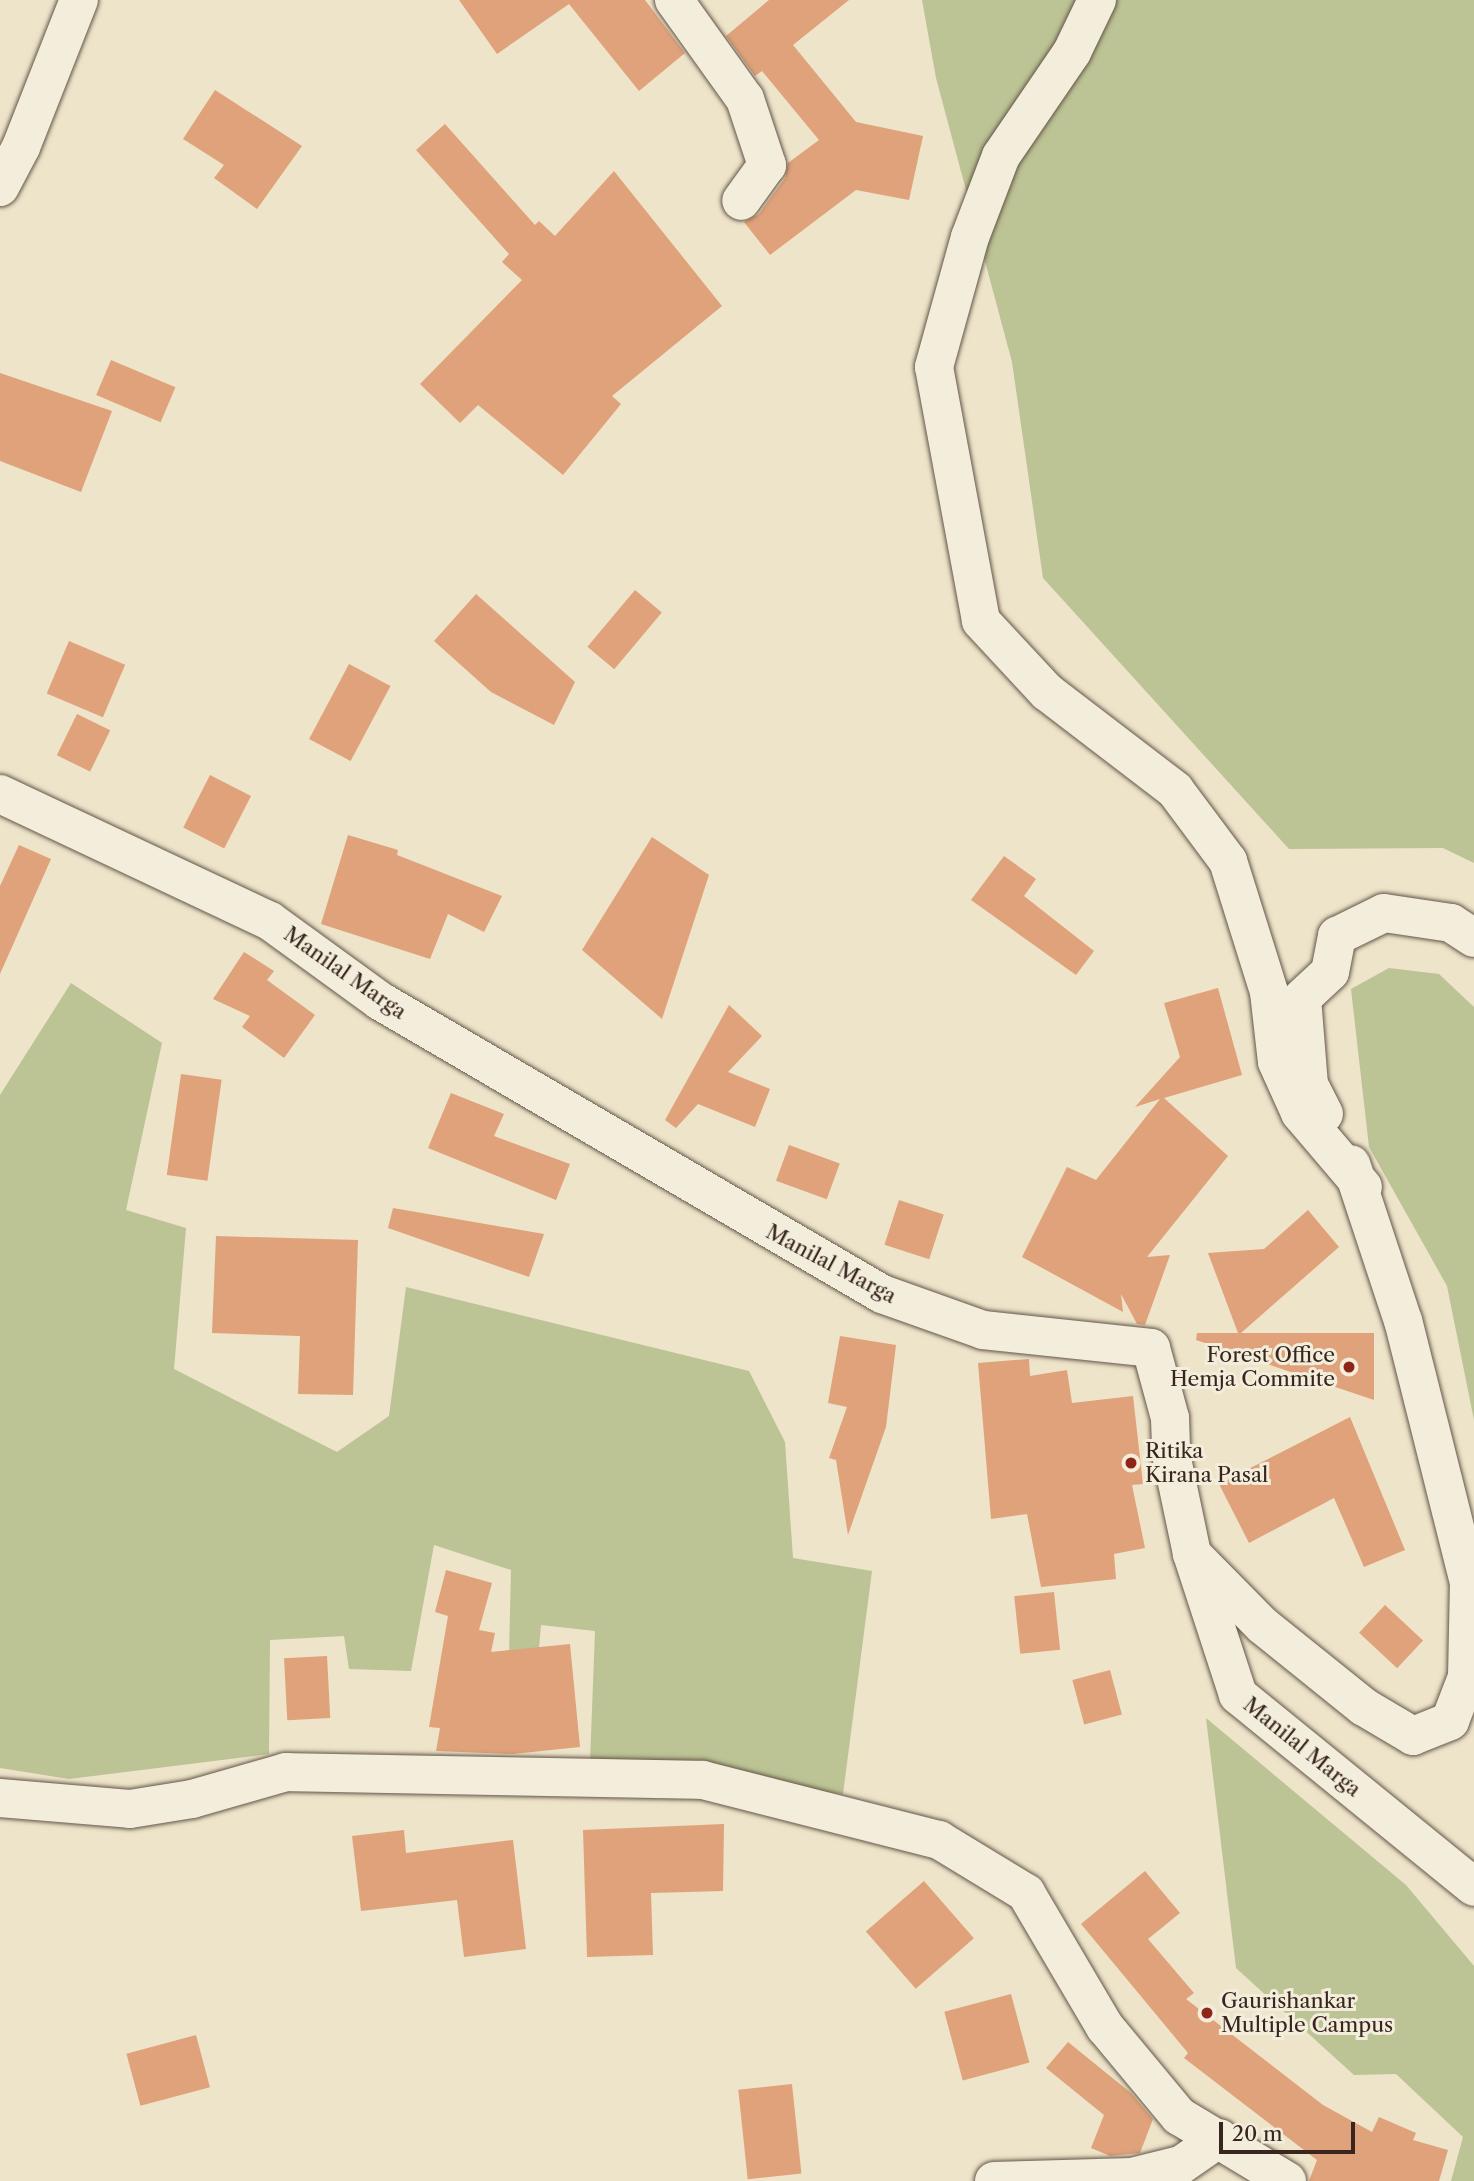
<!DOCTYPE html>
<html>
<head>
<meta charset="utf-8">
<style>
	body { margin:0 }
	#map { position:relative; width:1474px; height:2181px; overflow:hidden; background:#ede4c9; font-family:"Libre Caslon Text",serif }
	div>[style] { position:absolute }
	.green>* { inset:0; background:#bcc394 }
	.building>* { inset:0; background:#dfa27a; transform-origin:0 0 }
	.roads { filter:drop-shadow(0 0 2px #655549) drop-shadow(0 0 2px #655549) }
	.minor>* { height:38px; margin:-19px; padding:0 19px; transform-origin:19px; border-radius:19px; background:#f3eddc }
	.tertiary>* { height:38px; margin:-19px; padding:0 19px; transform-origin:19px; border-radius:19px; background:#f3eddc }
	.dots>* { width:19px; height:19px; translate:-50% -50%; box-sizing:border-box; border:4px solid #f3eddc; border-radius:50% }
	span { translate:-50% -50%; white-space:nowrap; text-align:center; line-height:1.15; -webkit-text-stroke:6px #f3eddc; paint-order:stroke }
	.street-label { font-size:21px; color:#38251e }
	.poi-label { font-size:21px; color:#38251e }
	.right { translate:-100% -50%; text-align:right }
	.left { translate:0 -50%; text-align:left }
	.scale { position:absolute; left:1219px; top:2122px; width:136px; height:32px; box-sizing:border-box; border:4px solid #38251e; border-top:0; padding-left:9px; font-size:21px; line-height:24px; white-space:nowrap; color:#38251e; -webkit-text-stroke:5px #f3eddc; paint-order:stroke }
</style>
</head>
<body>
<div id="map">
	<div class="green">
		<div style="clip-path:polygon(922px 0,1474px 0,1474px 863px,1443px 848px,1289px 849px,1043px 578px,1012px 362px,936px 78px)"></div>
		<div style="clip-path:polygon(1389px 968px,1439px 974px,1474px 1007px,1474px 1420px,1447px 1286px,1369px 1147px,1351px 989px)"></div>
		<div style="clip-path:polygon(71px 983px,162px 1043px,126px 1210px,186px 1228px,174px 1369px,337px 1452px,389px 1416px,406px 1287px,749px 1371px,785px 1442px,793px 1558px,872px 1571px,843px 1794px,590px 1762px,595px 1631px,541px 1625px,538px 1659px,509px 1656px,511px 1570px,434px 1545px,411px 1671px,349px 1669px,344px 1636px,270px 1640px,269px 1754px,69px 1779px,0 1768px,0 1095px)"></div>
		<div style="clip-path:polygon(1206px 1718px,1406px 1885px,1474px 1966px,1474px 2181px,1451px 2181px,1463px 2137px,1396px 2074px,1354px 2075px,1236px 1968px)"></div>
	</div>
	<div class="building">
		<div style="clip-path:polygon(459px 0,645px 0,685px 53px,639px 91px,569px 4px,497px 54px)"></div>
		<div style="clip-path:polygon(769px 0,849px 0,793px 45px,856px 122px,923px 136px,909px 200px,856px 190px,770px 255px,744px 222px,759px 214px,785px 178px,788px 163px,819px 140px,762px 71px,755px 76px,726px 36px)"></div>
		<div style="clip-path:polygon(215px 90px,302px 146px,257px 209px,214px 178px,224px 165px,183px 139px)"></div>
		<div style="clip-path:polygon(445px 124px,535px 225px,539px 221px,555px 236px,614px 171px,722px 306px,612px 396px,621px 404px,563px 475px,478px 405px,460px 423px,420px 384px,522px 280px,502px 262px,509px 254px,416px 150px)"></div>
		<div style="left:111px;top:360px;width:70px;height:38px;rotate:23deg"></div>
		<div style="clip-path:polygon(0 373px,112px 411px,81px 492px,0 461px)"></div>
		<div style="left:635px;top:590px;width:35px;height:74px;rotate:40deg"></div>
		<div style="clip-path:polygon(476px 594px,575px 682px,554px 725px,491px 692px,434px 641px)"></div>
		<div style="left:69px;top:641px;width:61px;height:57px;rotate:23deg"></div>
		<div style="left:349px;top:664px;width:47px;height:85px;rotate:28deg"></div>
		<div style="left:77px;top:714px;width:37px;height:46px;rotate:26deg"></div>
		<div style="left:210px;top:775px;width:46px;height:59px;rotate:27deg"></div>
		<div style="clip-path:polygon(348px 835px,398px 850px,397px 855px,502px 896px,484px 932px,448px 914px,430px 959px,321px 924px)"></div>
		<div style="clip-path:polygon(652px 837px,709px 875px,662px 1019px,582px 950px)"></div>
		<div style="clip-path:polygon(19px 845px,51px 859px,0 974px,0 886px)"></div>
		<div style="clip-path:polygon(1004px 856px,1036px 879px,1024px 896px,1094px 951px,1076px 975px,971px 900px)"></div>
		<div style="clip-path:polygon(244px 952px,274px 971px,267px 980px,315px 1015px,284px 1058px,242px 1027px,250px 1016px,213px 999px)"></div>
		<div style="clip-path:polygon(1218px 988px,1242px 1075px,1164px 1098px,1228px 1156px,1147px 1257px,1170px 1255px,1145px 1325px,1137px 1324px,1121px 1294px,1123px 1312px,1022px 1257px,1067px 1167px,1096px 1180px,1160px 1099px,1135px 1107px,1180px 1057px,1164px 1003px)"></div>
		<div style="clip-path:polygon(729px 1005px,762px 1036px,728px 1072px,770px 1089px,755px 1127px,698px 1104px,676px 1128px,665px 1120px)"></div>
		<div style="left:181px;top:1074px;width:41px;height:102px;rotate:8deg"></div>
		<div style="clip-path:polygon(451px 1093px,504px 1114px,494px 1136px,570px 1164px,556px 1200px,428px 1148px)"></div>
		<div style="left:789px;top:1145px;width:54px;height:38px;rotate:20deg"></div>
		<div style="left:899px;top:1200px;width:47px;height:47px;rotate:18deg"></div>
		<div style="clip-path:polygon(393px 1208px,544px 1234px,529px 1277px,388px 1228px)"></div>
		<div style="clip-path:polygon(1308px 1210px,1339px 1247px,1241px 1333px,1374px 1333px,1374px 1400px,1196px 1340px,1197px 1333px,1238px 1333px,1208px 1253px,1264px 1249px)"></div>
		<div style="clip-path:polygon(216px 1236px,358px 1240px,353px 1395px,298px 1394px,300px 1336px,212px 1333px)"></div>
		<div style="clip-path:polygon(840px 1336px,896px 1345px,886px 1427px,848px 1535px,836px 1460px,829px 1458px,847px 1407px,828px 1403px)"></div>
		<div style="clip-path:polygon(1029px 1359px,1030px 1376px,1067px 1370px,1072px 1403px,1133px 1396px,1143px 1484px,1132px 1485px,1145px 1548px,1114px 1554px,1116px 1579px,1041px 1587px,1027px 1514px,991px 1519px,978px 1363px)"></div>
		<div style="clip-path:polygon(1350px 1417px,1405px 1550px,1364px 1567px,1334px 1498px,1249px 1543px,1219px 1484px)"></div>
		<div style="clip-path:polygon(446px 1570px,492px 1583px,479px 1630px,495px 1633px,491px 1652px,570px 1644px,580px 1747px,513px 1754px,436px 1751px,440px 1728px,429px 1727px,448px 1616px,435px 1612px)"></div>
		<div style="left:1054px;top:1592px;width:58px;height:40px;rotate:84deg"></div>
		<div style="left:1385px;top:1605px;width:52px;height:38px;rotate:43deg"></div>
		<div style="left:327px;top:1656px;width:62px;height:43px;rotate:87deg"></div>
		<div style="left:1110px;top:1670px;width:46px;height:39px;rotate:75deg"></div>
		<div style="clip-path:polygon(724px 1824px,723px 1891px,651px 1893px,653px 1955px,587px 1957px,583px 1830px)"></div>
		<div style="clip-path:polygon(404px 1830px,406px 1853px,513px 1840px,526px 1949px,464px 1957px,457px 1900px,361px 1911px,352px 1836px)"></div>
		<div style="clip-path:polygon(1145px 1871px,1180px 1913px,1148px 1939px,1194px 1993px,1186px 1999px,1323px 2105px,1372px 2132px,1379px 2117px,1416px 2133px,1413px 2140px,1448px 2150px,1439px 2181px,1309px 2181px,1317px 2160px,1184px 2058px,1188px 2053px,1081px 1924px)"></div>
		<div style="left:924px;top:1881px;width:76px;height:77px;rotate:49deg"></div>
		<div style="left:1011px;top:1994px;width:71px;height:69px;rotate:75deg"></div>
		<div style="left:196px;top:2035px;width:54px;height:72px;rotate:75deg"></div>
		<div style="clip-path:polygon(1068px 2042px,1131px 2093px,1153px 2119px,1140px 2153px,1110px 2156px,1091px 2148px,1104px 2115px,1046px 2068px)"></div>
		<div style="left:792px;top:2084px;width:90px;height:54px;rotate:84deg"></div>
	</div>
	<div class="roads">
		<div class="minor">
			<div style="left:674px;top:0;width:122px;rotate:54.4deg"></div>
			<div style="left:745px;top:99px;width:70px;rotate:71.6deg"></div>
			<div style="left:767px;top:165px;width:44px;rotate:125.8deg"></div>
			<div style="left:1097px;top:0;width:58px;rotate:115.7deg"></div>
			<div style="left:1072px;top:52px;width:126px;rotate:124.3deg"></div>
			<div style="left:1001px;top:156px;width:87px;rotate:110.9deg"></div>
			<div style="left:970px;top:237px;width:135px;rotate:105.5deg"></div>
			<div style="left:934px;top:367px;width:258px;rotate:79.5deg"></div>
			<div style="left:981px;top:621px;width:97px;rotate:47.1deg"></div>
			<div style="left:1047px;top:692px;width:161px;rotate:37.4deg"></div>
			<div style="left:1175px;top:790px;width:89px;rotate:53.3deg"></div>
			<div style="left:1228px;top:861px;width:137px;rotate:72.6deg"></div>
			<div style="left:1269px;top:992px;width:70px;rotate:83.5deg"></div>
			<div style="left:1277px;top:1062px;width:56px;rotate:65.7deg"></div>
			<div style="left:1300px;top:1113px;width:97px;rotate:49.6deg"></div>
			<div style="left:0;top:187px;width:45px;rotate:-62.3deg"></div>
			<div style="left:21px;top:147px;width:158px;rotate:-68.5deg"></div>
			<div style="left:1324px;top:1114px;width:33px;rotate:-117deg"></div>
			<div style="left:1309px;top:1085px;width:87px;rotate:-94.6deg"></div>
			<div style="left:1302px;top:998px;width:38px;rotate:-43deg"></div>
			<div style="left:1330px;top:972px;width:37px;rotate:-79deg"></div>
			<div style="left:1337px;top:936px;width:52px;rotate:-26.1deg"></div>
			<div style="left:1384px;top:913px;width:68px;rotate:8.5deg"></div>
			<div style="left:1451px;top:923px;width:27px;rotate:33deg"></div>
			<div style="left:1192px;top:1554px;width:100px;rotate:45.4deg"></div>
			<div style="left:1262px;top:1625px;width:131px;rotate:38.8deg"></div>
			<div style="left:1364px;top:1707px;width:57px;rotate:30.6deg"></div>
			<div style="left:1413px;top:1736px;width:40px;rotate:-22deg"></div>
			<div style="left:1450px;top:1721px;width:47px;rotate:-68.9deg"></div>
			<div style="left:1467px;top:1677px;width:94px;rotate:-88.8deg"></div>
			<div style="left:1469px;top:1583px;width:270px;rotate:-104.1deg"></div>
			<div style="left:1403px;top:1321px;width:165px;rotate:-108.3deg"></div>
			<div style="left:0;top:1798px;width:130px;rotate:4.8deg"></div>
			<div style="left:130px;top:1809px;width:63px;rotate:-9.2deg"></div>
			<div style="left:192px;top:1799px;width:98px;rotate:-16deg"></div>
			<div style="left:286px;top:1772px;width:417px;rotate:1.1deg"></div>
			<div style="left:703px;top:1780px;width:244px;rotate:14.3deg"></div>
			<div style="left:939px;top:1840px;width:102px;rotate:31.3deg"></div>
			<div style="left:1026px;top:1893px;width:156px;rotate:59.5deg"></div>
			<div style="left:1105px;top:2027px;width:116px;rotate:50.3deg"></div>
			<div style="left:1179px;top:2116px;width:126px;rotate:31deg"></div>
			<div style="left:994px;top:2181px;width:138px;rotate:-1.7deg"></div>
			<div style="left:1132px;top:2177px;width:50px;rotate:-13.8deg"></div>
			<div style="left:1181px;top:2165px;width:47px;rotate:-34.7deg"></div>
		</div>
		<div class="tertiary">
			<div style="left:0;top:794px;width:298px;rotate:25.2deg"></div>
			<div style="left:270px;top:921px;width:136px;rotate:36deg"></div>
			<div style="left:380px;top:1001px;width:581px;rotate:30.27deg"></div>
			<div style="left:882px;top:1294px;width:107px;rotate:19.6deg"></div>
			<div style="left:983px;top:1330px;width:169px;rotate:6.1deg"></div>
			<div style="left:1151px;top:1348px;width:73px;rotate:74.8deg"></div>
			<div style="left:1170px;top:1418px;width:36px;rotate:88deg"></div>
			<div style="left:1171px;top:1454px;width:102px;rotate:78.1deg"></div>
			<div style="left:1192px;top:1554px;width:148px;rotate:71.9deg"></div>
			<div style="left:1238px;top:1695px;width:304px;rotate:39.1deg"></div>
		</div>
	</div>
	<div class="dots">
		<div style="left:1349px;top:1367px;background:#8f2418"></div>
		<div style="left:1131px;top:1463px;background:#8f2418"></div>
		<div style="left:1207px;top:2013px;background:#8f2418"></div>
	</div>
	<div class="street-label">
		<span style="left:345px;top:973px;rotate:35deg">Manilal Marga</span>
		<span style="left:831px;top:1264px;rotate:28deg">Manilal Marga</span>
		<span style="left:1302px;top:1747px;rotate:39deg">Manilal Marga</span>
	</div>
	<div class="poi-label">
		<span class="right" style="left:1335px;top:1367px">Forest Office<br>Hemja Commite</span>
		<span class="left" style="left:1145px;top:1463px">Ritika<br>Kirana Pasal</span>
		<span class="left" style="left:1221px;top:2013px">Gaurishankar<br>Multiple Campus</span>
	</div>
	<div class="scale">20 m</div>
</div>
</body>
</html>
